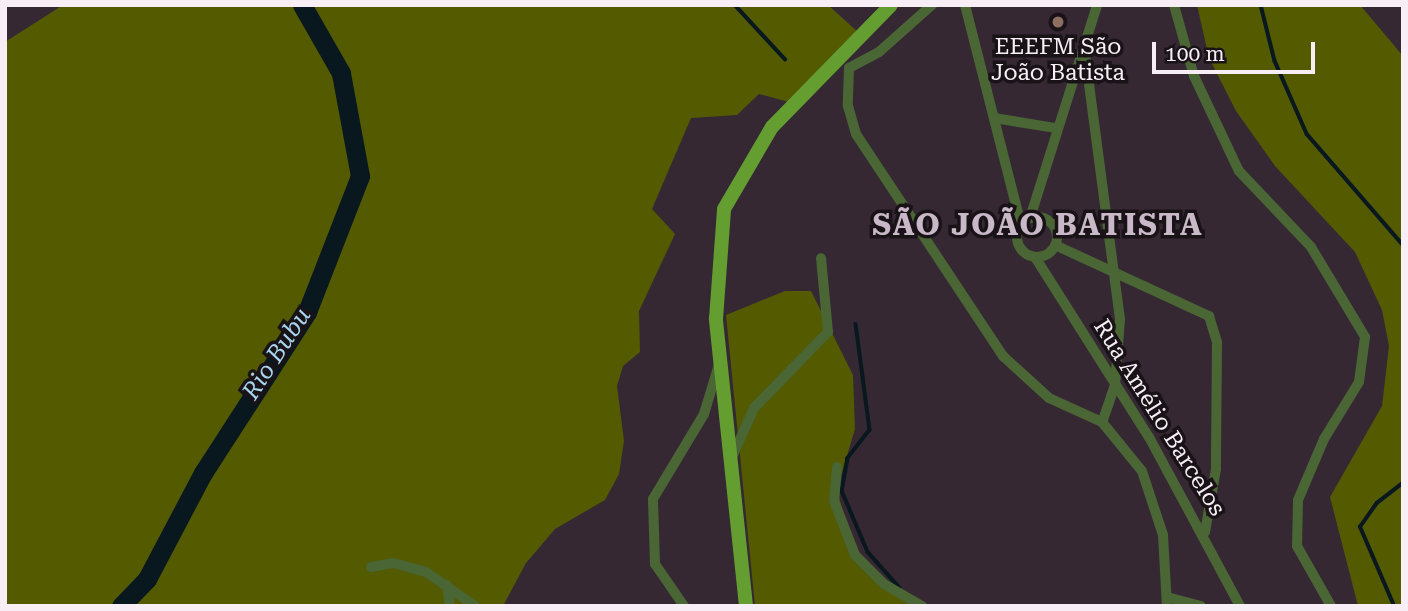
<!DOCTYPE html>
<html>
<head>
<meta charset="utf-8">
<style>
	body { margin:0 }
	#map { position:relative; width:1408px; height:611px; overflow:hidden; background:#352833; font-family:"Roboto Serif",serif }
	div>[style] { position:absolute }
	.green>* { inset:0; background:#535a00 }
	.stream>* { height:3.5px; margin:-1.75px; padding:0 1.75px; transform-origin:1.75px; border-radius:1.75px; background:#09171e }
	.river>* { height:19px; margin:-9.5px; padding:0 9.5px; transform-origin:9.5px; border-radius:9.5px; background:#09171e }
	.minor>* { height:10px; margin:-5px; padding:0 5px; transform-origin:5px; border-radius:5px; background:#4a6635 }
	.minor>.ring { margin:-5px; padding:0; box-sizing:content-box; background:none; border:10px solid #4a6635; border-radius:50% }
	.major>* { height:14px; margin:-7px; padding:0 7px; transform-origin:7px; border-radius:7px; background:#649e31 }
	.dots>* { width:19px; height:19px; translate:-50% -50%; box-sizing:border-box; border:4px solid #191318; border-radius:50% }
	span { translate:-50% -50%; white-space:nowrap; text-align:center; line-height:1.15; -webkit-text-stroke:7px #191318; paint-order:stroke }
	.poi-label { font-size:23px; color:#f7eef6 }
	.street-label { font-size:23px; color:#f7eef6 }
	.water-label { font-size:24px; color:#a7d6ef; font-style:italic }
	.district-label { font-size:30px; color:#c9b8c7; font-weight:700; letter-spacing:2px }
	.frame { position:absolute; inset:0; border:7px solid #f7eef6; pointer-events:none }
	.scale { position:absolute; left:1152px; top:42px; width:163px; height:32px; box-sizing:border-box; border:4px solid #f7eef6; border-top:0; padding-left:9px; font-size:21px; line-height:24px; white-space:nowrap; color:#f7eef6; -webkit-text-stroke:5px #191318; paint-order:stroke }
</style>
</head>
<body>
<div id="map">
	<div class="green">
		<div style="clip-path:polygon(63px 5px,828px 5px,859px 33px,789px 102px,759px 94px,737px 115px,691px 118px,652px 209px,675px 234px,639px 311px,640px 352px,623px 366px,617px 386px,624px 441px,619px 474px,605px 500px,555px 529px,526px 563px,503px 606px,5px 606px,5px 42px)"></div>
		<div style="clip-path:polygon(1197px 5px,1360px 5px,1403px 56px,1403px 606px,1358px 606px,1330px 497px,1382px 406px,1389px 346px,1382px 310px,1355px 252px,1275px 166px,1236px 111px,1209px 58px)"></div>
		<div style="clip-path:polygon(785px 291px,811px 291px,853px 375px,855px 429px,837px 489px,854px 557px,868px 575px,911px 606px,755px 606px,726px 315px)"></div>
	</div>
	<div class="stream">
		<div style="left:735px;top:5px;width:74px;rotate:47.2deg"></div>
		<div style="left:1261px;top:5px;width:58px;rotate:76deg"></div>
		<div style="left:1275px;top:61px;width:80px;rotate:66.3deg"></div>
		<div style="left:1307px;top:134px;width:147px;rotate:49.1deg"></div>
		<div style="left:306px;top:13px;width:11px;rotate:-45deg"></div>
		<div style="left:856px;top:324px;width:107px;rotate:82.5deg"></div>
		<div style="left:870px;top:430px;width:36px;rotate:128deg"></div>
		<div style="left:848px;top:458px;width:34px;rotate:100deg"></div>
		<div style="left:842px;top:491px;width:66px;rotate:66.9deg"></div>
		<div style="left:868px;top:552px;width:48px;rotate:48.4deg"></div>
		<div style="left:1394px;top:606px;width:86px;rotate:-113.3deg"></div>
		<div style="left:1360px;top:527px;width:29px;rotate:-55deg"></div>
		<div style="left:1377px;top:503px;width:33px;rotate:-38deg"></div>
	</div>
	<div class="river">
		<div style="left:121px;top:606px;width:37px;rotate:-46deg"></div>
		<div style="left:147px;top:579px;width:120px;rotate:-62.2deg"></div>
		<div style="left:203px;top:473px;width:192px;rotate:-57.1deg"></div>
		<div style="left:307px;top:312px;width:146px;rotate:-68.7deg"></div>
		<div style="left:360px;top:176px;width:105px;rotate:-100.5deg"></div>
		<div style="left:341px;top:73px;width:78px;rotate:-119.8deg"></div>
	</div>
	<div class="minor">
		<div style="left:965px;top:5px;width:227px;rotate:75.7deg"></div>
		<div style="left:1174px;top:5px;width:74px;rotate:74.3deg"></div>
		<div style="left:1194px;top:76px;width:105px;rotate:64.7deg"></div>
		<div style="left:1239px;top:171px;width:105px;rotate:46.5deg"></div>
		<div style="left:1311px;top:247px;width:105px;rotate:59deg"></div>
		<div style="left:1365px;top:337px;width:45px;rotate:97.6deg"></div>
		<div style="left:1359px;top:382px;width:67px;rotate:121.6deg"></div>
		<div style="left:1324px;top:439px;width:66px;rotate:113.1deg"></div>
		<div style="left:1298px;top:500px;width:46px;rotate:91.2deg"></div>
		<div style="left:1297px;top:546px;width:69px;rotate:60.5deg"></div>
		<div style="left:1084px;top:46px;width:275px;rotate:82.5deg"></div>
		<div style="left:1120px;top:319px;width:66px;rotate:94.3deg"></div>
		<div style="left:1115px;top:385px;width:39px;rotate:109deg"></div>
		<div style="left:849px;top:68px;width:38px;rotate:92deg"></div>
		<div style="left:848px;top:106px;width:29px;rotate:74deg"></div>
		<div style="left:856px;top:134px;width:266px;rotate:56.5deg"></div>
		<div style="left:1003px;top:356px;width:62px;rotate:42.4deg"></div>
		<div style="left:1049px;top:398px;width:58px;rotate:24.4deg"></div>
		<div style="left:1102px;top:422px;width:63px;rotate:50.8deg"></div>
		<div style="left:1142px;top:471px;width:67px;rotate:71.8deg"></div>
		<div style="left:1163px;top:535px;width:71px;rotate:86.8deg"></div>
		<div style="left:849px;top:68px;width:34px;rotate:-28deg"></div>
		<div style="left:879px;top:52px;width:71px;rotate:-41.6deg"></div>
		<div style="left:994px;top:118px;width:63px;rotate:9.2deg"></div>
		<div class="ring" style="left:1017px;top:217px;width:30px;height:30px"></div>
		<div style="left:1030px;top:218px;width:223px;rotate:-72.5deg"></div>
		<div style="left:1055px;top:245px;width:170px;rotate:24.8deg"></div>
		<div style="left:1209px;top:316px;width:28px;rotate:73deg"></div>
		<div style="left:1217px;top:343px;width:126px;rotate:90.5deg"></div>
		<div style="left:1216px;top:469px;width:64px;rotate:99.9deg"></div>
		<div style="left:1035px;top:257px;width:213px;rotate:57.7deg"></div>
		<div style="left:1149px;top:437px;width:192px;rotate:61.7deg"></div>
		<div style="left:732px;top:457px;width:54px;rotate:-65.8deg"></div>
		<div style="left:754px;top:408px;width:106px;rotate:-45.8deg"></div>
		<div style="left:828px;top:332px;width:74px;rotate:-95.4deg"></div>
		<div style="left:837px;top:467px;width:34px;rotate:95deg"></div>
		<div style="left:834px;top:501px;width:58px;rotate:68.7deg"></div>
		<div style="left:855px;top:555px;width:41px;rotate:45deg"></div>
		<div style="left:884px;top:584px;width:44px;rotate:30.1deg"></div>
		<div style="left:371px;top:567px;width:22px;rotate:-10deg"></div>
		<div style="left:393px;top:563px;width:34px;rotate:15deg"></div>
		<div style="left:426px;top:572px;width:60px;rotate:34.8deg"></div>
		<div style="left:447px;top:585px;width:21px;rotate:82deg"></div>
		<div style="left:1167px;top:597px;width:35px;rotate:15deg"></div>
		<div style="left:684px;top:606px;width:51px;rotate:-124.6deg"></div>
		<div style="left:655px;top:564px;width:65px;rotate:-91.8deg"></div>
		<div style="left:653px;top:499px;width:99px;rotate:-59deg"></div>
		<div style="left:704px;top:414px;width:55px;rotate:-73.2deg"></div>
	</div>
	<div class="major">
		<div style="left:746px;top:606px;width:289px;rotate:-96deg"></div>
		<div style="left:716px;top:319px;width:110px;rotate:-85.8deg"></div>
		<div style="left:724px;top:209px;width:95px;rotate:-59.7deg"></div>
		<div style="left:772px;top:127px;width:170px;rotate:-45.7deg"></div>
	</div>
	<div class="dots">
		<div style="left:1058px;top:22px;background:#8d6e63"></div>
	</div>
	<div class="poi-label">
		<span style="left:1058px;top:60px">EEEFM São<br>João Batista</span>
	</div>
	<div class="street-label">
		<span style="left:1159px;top:418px;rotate:58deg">Rua Amélio Barcelos</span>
	</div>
	<div class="water-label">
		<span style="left:277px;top:354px;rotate:-57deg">Rio Bubu</span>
	</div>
	<div class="district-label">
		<span style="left:1038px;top:225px">SÃO JOÃO BATISTA</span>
	</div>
	<div class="frame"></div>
	<div class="scale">100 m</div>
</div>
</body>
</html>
